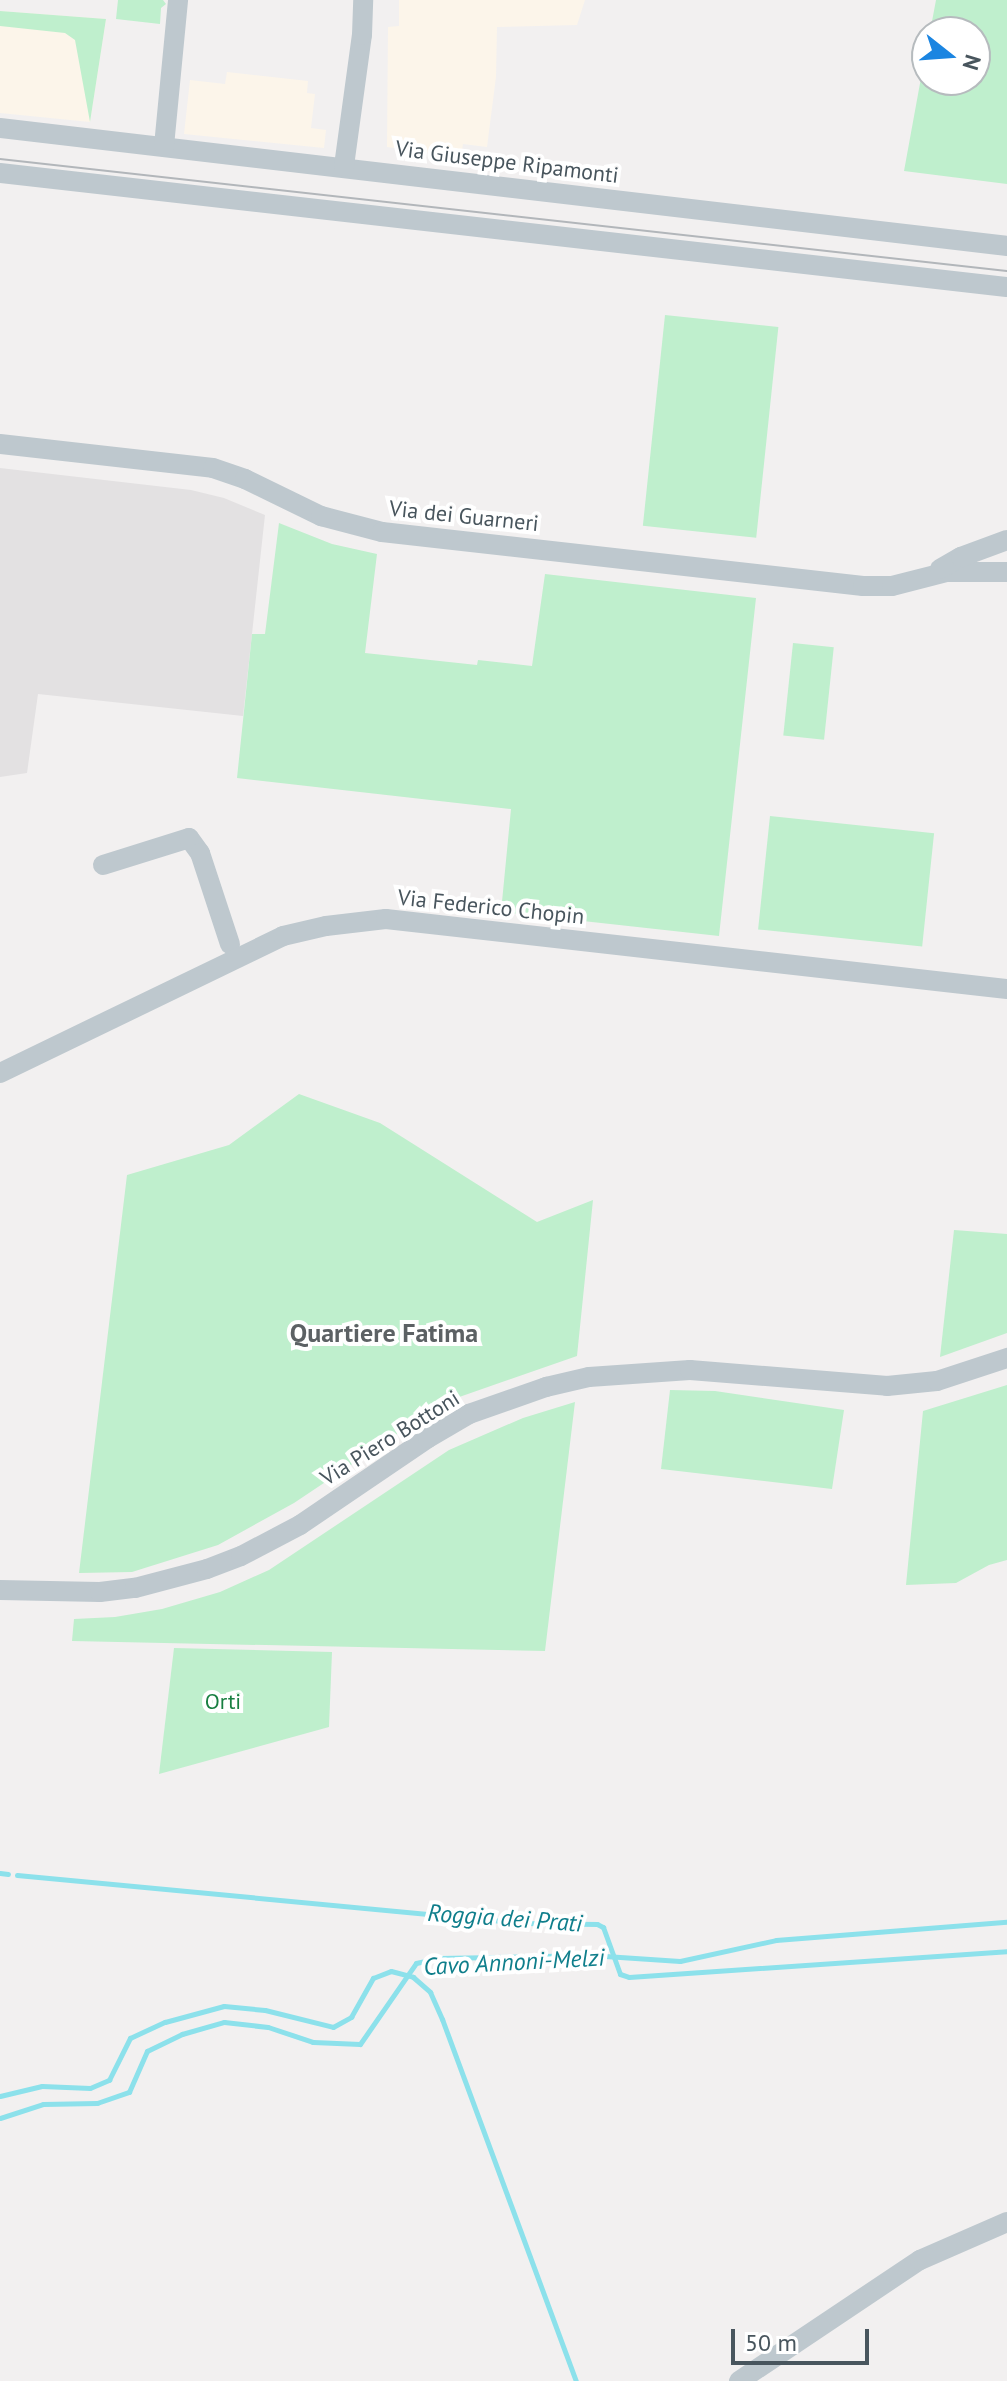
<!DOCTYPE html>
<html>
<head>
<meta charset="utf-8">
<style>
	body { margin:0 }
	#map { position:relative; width:1007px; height:2381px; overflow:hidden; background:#f2f0f0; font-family:"PT Sans",sans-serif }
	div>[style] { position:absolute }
	.commercial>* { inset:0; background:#fcf5ea }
	.education>* { inset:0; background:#e3e1e2 }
	.green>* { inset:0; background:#bfefcd; transform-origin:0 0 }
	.stream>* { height:5px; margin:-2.5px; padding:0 2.5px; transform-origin:2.5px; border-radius:2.5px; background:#8ce1eb }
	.minor>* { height:20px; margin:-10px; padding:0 10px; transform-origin:10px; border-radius:10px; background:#bec8ce }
	.tram>* { height:2px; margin:-1px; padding:0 1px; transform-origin:1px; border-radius:1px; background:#b2b6ba }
	span { translate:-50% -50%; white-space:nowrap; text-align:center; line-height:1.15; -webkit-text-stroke:8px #fff; paint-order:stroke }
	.street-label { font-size:22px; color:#48555d }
	.park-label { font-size:22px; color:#187f41 }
	.water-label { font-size:24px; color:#0f7e8b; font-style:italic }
	.quarter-label { font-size:26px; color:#5c6164; font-weight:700 }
	.north { position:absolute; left:911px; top:16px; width:80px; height:80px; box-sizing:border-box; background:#fff; border:2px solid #b6bbbe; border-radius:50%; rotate:107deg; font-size:22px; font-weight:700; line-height:32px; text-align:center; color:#48555d }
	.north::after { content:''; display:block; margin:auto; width:28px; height:36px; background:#1b85e1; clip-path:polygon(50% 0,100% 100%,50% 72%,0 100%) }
	.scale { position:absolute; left:731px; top:2329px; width:138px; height:36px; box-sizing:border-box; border:4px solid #48555d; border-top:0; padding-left:10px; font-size:24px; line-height:28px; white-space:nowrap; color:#48555d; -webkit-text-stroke:6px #fff; paint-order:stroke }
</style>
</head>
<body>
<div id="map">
	<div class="commercial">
		<div style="clip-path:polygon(399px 0,585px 0,577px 25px,497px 27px,496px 77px,487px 147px,463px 144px,461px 157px,387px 147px,388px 27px,399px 26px)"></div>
		<div style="clip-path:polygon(0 11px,106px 19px,90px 122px,0 113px)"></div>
		<div style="clip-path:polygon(227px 72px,308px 81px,307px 93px,315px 94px,311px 128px,326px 130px,324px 148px,184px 134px,190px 80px,225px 84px)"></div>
	</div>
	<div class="education">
		<div style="clip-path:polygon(0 468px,191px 490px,224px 498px,265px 515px,243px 716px,38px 694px,27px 773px,0 777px)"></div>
	</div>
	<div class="green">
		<div style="clip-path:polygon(118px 0,163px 0,166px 4px,161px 8px,160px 24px,116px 19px)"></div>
		<div style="clip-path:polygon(936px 0,1007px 0,1007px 184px,904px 171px,927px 45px,927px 80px,975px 80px,975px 32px,930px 32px)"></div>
		<div style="clip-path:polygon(0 11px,106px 19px,90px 122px,75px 40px,65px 33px,0 26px)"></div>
		<div style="left:665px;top:315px;width:114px;height:212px;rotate:6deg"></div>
		<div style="clip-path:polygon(279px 523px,332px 544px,377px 554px,365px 653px,477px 665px,478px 660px,532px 666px,545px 574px,756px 598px,719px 936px,501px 912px,511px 809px,237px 778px,252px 634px,265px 634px)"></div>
		<div style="left:793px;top:643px;width:41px;height:93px;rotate:6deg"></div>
		<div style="left:770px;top:816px;width:165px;height:114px;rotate:6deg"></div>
		<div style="clip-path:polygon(299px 1094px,380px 1123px,537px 1222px,593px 1200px,577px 1356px,445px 1402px,294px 1503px,218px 1545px,132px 1572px,79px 1573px,127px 1175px,229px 1145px)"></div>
		<div style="clip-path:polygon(954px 1230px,1007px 1234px,1007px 1333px,940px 1357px)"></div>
		<div style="clip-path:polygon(1007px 1385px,1007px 1560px,989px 1565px,956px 1583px,906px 1585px,923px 1411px)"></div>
		<div style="clip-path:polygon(670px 1390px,715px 1391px,844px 1410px,832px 1489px,661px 1469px)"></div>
		<div style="clip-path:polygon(575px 1402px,545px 1651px,72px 1641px,74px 1619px,115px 1617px,162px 1609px,220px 1592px,269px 1570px,449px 1450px,523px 1418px)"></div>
		<div style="clip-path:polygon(174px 1648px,332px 1652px,329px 1727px,159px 1774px)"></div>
	</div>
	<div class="stream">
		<div style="left:0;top:1873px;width:8px;rotate:7deg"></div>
		<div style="left:17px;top:1875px;width:509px;rotate:5.41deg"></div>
		<div style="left:524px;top:1923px;width:73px;rotate:0.8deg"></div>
		<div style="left:597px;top:1924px;width:7px;rotate:27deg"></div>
		<div style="left:603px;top:1927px;width:50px;rotate:70.1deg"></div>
		<div style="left:620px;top:1974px;width:9px;rotate:18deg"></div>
		<div style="left:629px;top:1977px;width:379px;rotate:-3.9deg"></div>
		<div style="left:0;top:2096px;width:43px;rotate:-13.4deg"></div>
		<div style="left:42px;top:2086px;width:48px;rotate:2.4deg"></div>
		<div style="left:90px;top:2088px;width:21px;rotate:-23deg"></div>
		<div style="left:109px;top:2080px;width:47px;rotate:-63.4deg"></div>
		<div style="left:130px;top:2038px;width:38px;rotate:-25deg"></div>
		<div style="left:165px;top:2022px;width:61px;rotate:-15.2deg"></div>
		<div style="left:224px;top:2006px;width:41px;rotate:5.6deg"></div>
		<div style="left:265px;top:2010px;width:70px;rotate:14deg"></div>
		<div style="left:333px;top:2027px;width:21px;rotate:-29deg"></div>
		<div style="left:351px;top:2017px;width:45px;rotate:-60.6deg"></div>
		<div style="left:373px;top:1978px;width:19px;rotate:-21deg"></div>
		<div style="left:391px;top:1971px;width:23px;rotate:15deg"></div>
		<div style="left:413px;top:1977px;width:23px;rotate:41deg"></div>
		<div style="left:430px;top:1992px;width:30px;rotate:66deg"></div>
		<div style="left:442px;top:2019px;width:386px;rotate:69.7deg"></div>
		<div style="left:0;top:2118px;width:45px;rotate:-18deg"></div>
		<div style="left:43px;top:2104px;width:54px;rotate:-1.1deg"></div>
		<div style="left:97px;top:2103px;width:34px;rotate:-19deg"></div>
		<div style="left:129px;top:2092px;width:45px;rotate:-66.3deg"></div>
		<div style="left:147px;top:2051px;width:39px;rotate:-26deg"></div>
		<div style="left:182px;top:2034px;width:44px;rotate:-15.9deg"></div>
		<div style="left:224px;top:2022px;width:44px;rotate:6.5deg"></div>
		<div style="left:268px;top:2027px;width:47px;rotate:18.4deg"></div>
		<div style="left:313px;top:2042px;width:47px;rotate:2.4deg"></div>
		<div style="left:360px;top:2044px;width:98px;rotate:-55.3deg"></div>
		<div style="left:416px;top:1963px;width:25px;rotate:-12deg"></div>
		<div style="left:440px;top:1958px;width:150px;rotate:-1.1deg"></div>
		<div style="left:590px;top:1955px;width:90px;rotate:3.8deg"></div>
		<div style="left:680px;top:1961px;width:98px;rotate:-12.3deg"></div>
		<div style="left:776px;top:1940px;width:232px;rotate:-4.5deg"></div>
	</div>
	<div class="minor">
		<div style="left:0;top:128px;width:1014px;rotate:6.68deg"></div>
		<div style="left:164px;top:146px;width:147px;rotate:-84.5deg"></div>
		<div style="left:344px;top:166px;width:132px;rotate:-82.2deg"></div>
		<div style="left:362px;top:35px;width:35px;rotate:-88deg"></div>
		<div style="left:0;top:173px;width:1013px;rotate:6.46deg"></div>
		<div style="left:0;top:444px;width:214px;rotate:6.4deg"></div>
		<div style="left:213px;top:468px;width:34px;rotate:19deg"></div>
		<div style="left:245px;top:479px;width:85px;rotate:26deg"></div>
		<div style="left:321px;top:516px;width:63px;rotate:14.7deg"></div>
		<div style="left:382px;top:532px;width:484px;rotate:6.4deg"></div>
		<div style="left:863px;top:586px;width:29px"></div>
		<div style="left:892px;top:586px;width:57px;rotate:-14.3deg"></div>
		<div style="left:947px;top:572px;width:60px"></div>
		<div style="left:940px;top:569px;width:24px;rotate:-30deg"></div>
		<div style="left:961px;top:557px;width:49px;rotate:-20.3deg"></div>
		<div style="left:103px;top:865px;width:90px;rotate:-17.4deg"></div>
		<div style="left:189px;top:838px;width:19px;rotate:54deg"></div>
		<div style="left:200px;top:853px;width:96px;rotate:71.8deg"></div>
		<div style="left:0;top:1073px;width:314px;rotate:-25.8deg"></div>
		<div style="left:283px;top:936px;width:44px;rotate:-13.1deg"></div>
		<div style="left:326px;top:926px;width:60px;rotate:-6.7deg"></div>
		<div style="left:386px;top:919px;width:625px;rotate:6.43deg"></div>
		<div style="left:0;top:1590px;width:100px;rotate:1.1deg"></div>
		<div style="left:100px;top:1592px;width:35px;rotate:-7deg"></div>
		<div style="left:135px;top:1588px;width:74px;rotate:-14.8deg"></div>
		<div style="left:207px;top:1569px;width:36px;rotate:-21deg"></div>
		<div style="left:241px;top:1556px;width:67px;rotate:-27.7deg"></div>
		<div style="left:300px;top:1525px;width:155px;rotate:-34.2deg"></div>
		<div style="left:428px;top:1438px;width:48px;rotate:-30.3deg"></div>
		<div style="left:469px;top:1414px;width:82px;rotate:-19.3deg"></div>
		<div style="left:546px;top:1387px;width:44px;rotate:-13.1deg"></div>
		<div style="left:589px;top:1377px;width:101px;rotate:-4deg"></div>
		<div style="left:690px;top:1370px;width:198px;rotate:4.6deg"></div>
		<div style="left:887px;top:1386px;width:50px;rotate:-5.7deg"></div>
		<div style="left:937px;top:1381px;width:74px;rotate:-18.2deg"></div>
		<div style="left:739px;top:2381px;width:218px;rotate:-33.8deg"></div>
		<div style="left:920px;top:2260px;width:95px;rotate:-23.6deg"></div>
	</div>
	<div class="tram">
		<div style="left:0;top:159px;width:1013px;rotate:6.35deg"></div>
	</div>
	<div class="street-label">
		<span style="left:507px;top:162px;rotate:7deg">Via Giuseppe Ripamonti</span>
		<span style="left:464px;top:516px;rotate:6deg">Via dei Guarneri</span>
		<span style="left:491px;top:907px;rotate:6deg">Via Federico Chopin</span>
		<span style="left:390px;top:1438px;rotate:-32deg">Via Piero Bottoni</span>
	</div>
	<div class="park-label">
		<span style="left:223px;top:1702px">Orti</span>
	</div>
	<div class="water-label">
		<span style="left:505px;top:1918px;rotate:4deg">Roggia dei Prati</span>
		<span style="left:514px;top:1962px;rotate:-3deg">Cavo Annoni-Melzi</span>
	</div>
	<div class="quarter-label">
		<span style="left:384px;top:1333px">Quartiere Fatima</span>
	</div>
	<div class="north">N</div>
	<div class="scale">50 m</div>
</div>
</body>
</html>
